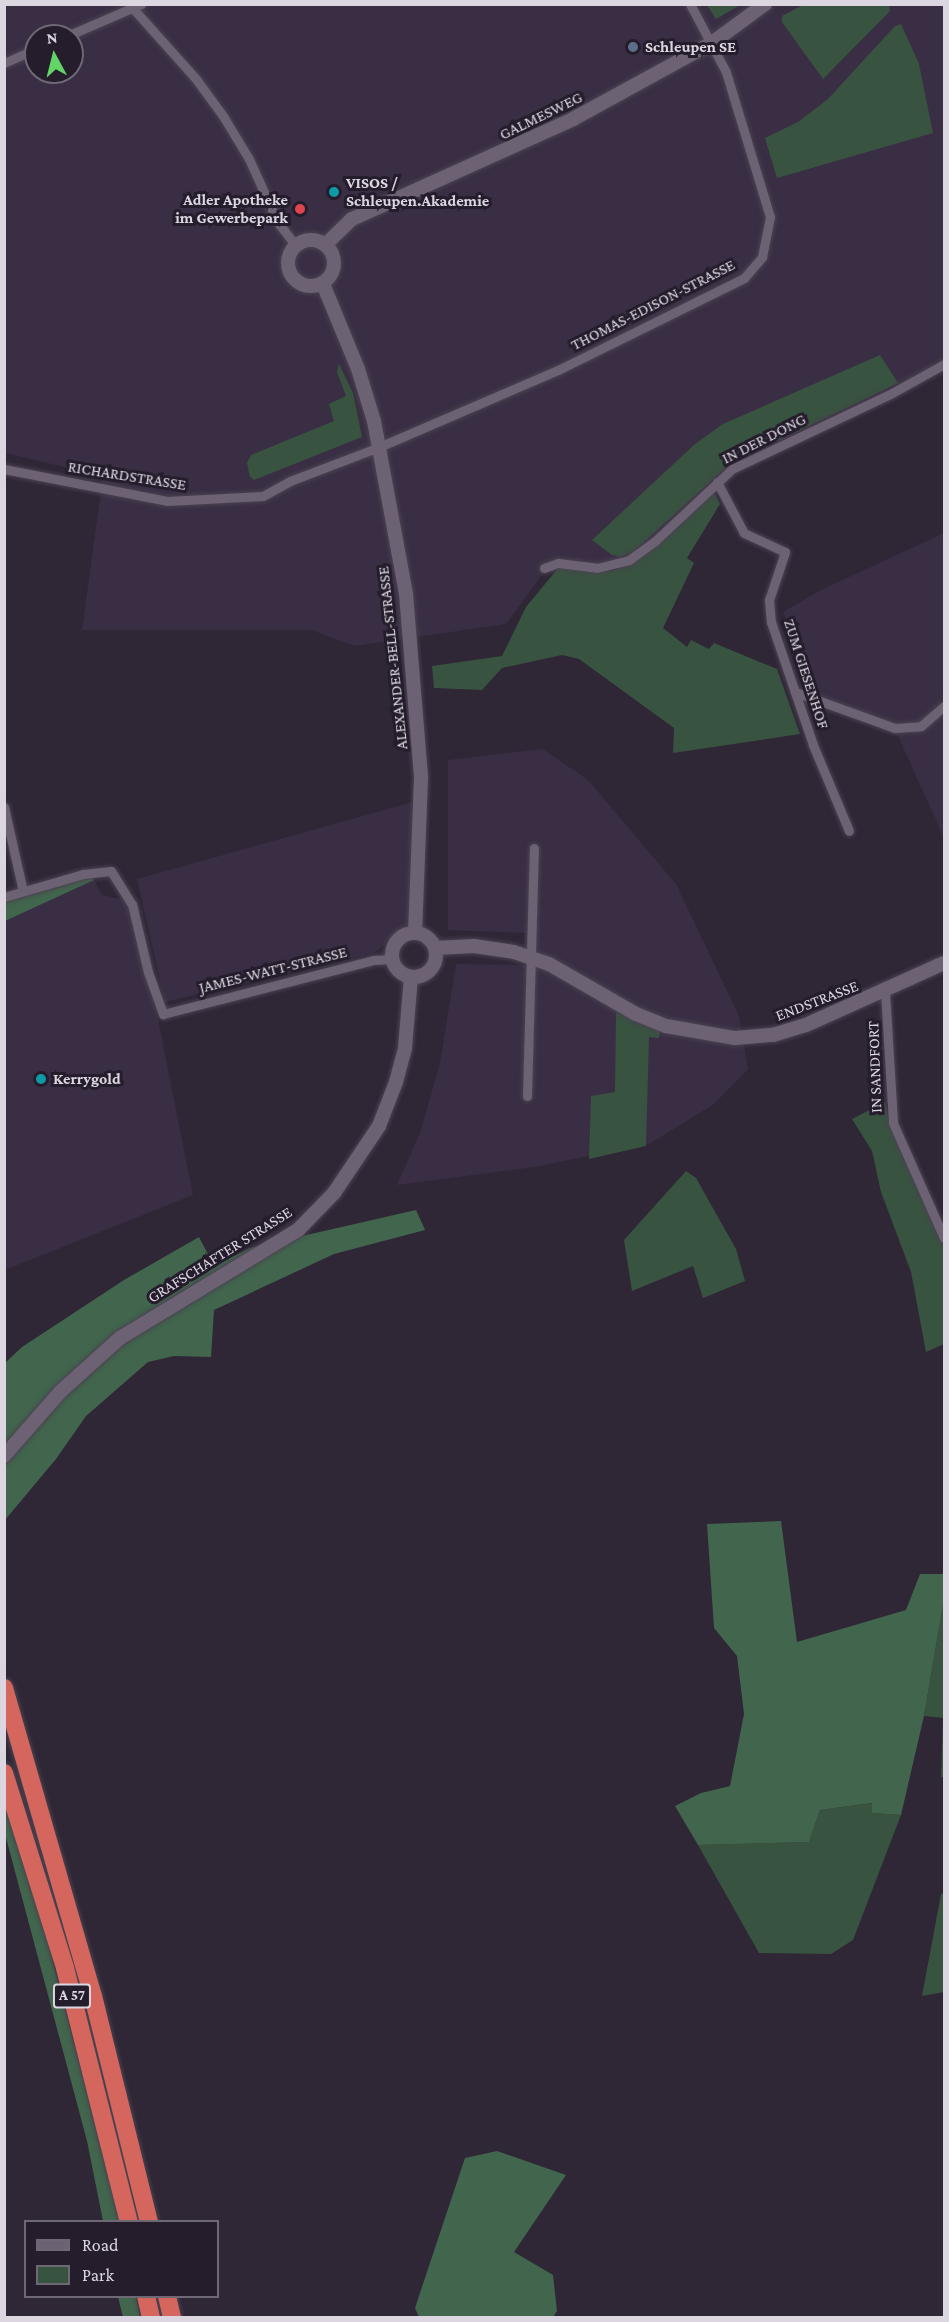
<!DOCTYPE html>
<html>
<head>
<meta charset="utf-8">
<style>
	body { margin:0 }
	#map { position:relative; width:949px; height:2322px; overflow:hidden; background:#2f2636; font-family:"Crimson Pro",serif }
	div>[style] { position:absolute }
	.built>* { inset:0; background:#3a2e44 }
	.green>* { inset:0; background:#395341 }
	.forest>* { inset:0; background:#41664d }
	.roads { filter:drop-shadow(0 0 2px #4a4350) drop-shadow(0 0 2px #4a4350) }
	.street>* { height:9px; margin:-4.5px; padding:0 4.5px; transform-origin:4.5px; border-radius:4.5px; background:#6c6274 }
	.secondary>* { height:14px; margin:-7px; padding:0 7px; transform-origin:7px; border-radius:7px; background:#6c6274 }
	.secondary>.ring { margin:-7px; padding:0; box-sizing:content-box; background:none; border:14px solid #6c6274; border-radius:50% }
	.highway>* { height:18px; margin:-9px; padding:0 9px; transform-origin:9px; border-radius:9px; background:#d5665e }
	.dots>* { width:16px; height:16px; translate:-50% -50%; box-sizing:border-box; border:3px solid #251d2c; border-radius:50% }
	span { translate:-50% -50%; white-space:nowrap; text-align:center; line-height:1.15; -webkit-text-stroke:6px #251d2c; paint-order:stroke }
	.shield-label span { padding:2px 4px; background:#251d2c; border:2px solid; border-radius:4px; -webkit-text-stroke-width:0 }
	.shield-label { font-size:15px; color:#dbd6e0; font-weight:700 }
	.poi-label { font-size:16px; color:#dbd6e0; font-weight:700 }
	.left { translate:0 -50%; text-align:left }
	.right { translate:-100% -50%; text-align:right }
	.street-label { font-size:16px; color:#dbd6e0 }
	.frame { position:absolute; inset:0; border:6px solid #dbd6e0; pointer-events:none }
	.legend { position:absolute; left:24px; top:2220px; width:195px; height:78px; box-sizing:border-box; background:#251d2c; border:2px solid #6e6774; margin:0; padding:8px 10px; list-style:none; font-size:18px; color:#dbd6e0 }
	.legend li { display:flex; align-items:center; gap:12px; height:30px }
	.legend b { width:30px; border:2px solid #6e6774 }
	.north { position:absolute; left:24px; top:24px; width:60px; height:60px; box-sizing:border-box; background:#251d2c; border:2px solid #6e6774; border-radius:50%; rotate:353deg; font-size:16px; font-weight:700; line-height:24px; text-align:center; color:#dbd6e0 }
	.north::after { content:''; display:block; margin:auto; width:21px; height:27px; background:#63d468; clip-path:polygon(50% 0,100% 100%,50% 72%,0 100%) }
</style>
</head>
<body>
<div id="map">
	<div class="built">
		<div style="clip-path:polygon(evenodd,5px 5px,944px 5px,944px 360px,732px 469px,655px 541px,596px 575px,545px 571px,506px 624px,355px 646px,311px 630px,82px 630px,103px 476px,5px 453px,5px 5px,36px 36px,72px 36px,72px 72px,36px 72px,36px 36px)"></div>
		<div style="clip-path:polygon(944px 533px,944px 838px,898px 736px,834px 709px,823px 709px,783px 612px,821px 590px)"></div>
		<div style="clip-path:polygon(543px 749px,588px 780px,676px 884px,739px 1016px,748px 1069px,714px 1104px,651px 1143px,535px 1167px,397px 1185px,420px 1133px,440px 1063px,456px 964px,524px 965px,525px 933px,448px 930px,448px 760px)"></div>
		<div style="clip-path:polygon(413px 802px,409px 923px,376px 952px,165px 1002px,137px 879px)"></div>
		<div style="clip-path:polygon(94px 880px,102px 895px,125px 900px,131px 914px,157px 1014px,193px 1195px,5px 1270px,4px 921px)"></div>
	</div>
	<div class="green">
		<div style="clip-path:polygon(707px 5px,740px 5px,716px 19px)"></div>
		<div style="clip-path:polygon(803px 5px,889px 5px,890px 11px,823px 79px,782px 22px,782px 16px)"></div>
		<div style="clip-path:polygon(901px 24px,919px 64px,933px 133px,777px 178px,765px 138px,798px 122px,828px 99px,895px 26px)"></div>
		<div style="clip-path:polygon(880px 355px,898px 383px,730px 464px,634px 551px,621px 557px,612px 555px,592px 540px,695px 444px,723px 424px)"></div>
		<div style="clip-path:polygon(339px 364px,353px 393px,362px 437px,254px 480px,250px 477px,247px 463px,251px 455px,334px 421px,329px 404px,346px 396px,337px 372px)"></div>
		<div style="clip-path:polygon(714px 492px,720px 504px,687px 558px,694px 563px,663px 628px,687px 647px,691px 640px,709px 649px,714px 643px,777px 669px,800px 734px,673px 753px,674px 728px,579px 659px,562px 655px,502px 668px,482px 690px,434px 688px,432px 666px,502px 656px,526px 607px,559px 567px,590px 572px,615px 570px,630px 564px,649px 551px,707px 494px)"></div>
		<div style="clip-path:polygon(616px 1012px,660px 1031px,659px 1038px,649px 1037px,646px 1146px,589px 1159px,591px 1096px,615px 1092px)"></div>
		<div style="clip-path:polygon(885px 1102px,890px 1125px,944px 1247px,944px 1344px,926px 1352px,911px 1272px,881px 1192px,872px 1151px,852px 1119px)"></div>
		<div style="clip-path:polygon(686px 1171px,696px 1178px,736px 1249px,745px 1281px,703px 1298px,693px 1266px,632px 1291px,624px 1240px)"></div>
		<div style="clip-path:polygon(944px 1599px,944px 1777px,941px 1777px,943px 1718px,924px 1716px)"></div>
		<div style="clip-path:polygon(873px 1803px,872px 1813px,901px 1815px,853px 1940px,831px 1954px,759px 1953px,698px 1845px,809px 1842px,820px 1810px)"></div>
		<div style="clip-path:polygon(944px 1893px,944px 1992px,922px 1996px,941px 1894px)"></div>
	</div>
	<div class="forest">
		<div style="clip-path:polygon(91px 876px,94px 880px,5px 921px,4px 901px)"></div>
		<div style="clip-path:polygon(416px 1210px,425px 1230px,334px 1254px,214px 1310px,211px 1357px,174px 1356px,148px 1362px,86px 1416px,56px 1459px,5px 1520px,5px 1363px,22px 1347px,124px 1280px,199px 1237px,214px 1266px,250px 1248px)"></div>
		<div style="clip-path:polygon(781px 1521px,797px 1642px,906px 1610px,920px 1574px,944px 1574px,944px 1599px,924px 1716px,901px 1815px,872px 1813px,872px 1803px,820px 1810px,809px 1842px,698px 1845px,675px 1806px,701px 1793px,730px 1786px,744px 1714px,737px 1656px,714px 1628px,707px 1524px)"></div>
		<div style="clip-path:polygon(4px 1764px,15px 1796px,54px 1967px,121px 2221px,103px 2221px,87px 2141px,5px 1834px)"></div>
		<div style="clip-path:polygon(497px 2151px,566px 2175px,514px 2252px,553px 2275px,557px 2311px,553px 2317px,419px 2317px,415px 2308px,465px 2158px)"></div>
		<div style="clip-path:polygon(118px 2297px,136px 2297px,140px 2317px,123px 2317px)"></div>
	</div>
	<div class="roads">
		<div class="street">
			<div style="left:129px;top:4px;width:101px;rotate:48.2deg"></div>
			<div style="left:196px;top:79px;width:46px;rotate:53.9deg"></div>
			<div style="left:223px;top:116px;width:50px;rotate:58.8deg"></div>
			<div style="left:249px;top:159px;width:68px;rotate:65.7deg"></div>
			<div style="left:277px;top:221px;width:31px;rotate:53deg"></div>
			<div style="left:67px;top:36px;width:81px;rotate:-23.4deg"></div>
			<div style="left:4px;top:63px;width:35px;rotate:-24deg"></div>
			<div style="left:4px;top:469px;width:166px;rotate:11.1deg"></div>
			<div style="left:167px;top:501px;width:96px;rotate:-3deg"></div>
			<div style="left:263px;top:496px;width:31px;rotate:-29deg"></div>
			<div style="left:290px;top:481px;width:95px;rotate:-20.9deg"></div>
			<div style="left:379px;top:447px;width:195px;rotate:-23.3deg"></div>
			<div style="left:558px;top:370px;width:208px;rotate:-26.3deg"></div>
			<div style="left:744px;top:278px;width:28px;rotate:-49deg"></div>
			<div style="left:762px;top:257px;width:41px;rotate:-78.7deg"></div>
			<div style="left:770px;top:217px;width:152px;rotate:-106.9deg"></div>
			<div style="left:726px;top:72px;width:77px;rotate:-117.9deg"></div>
			<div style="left:717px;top:482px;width:58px;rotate:62.1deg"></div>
			<div style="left:744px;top:533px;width:45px;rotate:24.9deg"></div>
			<div style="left:785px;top:552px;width:51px;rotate:108.4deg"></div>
			<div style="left:769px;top:600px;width:22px;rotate:85deg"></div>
			<div style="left:771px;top:622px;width:130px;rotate:71.1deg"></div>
			<div style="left:813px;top:745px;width:93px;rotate:67.3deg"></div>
			<div style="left:544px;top:568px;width:15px;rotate:-20deg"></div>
			<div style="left:558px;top:563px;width:39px;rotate:7deg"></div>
			<div style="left:597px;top:568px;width:33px;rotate:-14deg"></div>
			<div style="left:629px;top:560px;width:32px;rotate:-36deg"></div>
			<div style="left:655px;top:541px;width:105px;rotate:-43.1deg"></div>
			<div style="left:732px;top:469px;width:177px;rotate:-25.4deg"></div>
			<div style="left:892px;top:393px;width:60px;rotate:-29.1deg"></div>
			<div style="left:795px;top:692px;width:106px;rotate:19.8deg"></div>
			<div style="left:895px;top:728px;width:26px;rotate:-4deg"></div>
			<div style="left:921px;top:726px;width:30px;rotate:-41deg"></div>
			<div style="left:4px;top:807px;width:86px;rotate:77.3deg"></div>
			<div style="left:4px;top:897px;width:82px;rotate:-16.2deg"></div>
			<div style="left:83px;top:874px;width:28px;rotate:-6deg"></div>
			<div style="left:111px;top:871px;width:39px;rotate:58deg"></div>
			<div style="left:132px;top:904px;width:70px;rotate:76.8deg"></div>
			<div style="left:148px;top:972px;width:45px;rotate:70.3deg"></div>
			<div style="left:163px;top:1014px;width:217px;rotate:-14.4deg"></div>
			<div style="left:373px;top:960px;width:19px;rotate:-3deg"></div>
			<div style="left:885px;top:991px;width:132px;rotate:86.5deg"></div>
			<div style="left:893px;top:1123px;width:126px;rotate:66.1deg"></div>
			<div style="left:527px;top:1096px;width:248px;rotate:-88.4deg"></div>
		</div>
		<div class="secondary">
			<div class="ring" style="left:288px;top:240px;width:32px;height:32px"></div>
			<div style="left:325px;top:245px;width:37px;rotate:-44deg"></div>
			<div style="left:352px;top:219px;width:243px;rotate:-24.3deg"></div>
			<div style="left:573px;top:119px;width:158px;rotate:-28.7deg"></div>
			<div style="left:712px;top:43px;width:66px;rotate:-36.3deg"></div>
			<div style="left:323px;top:284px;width:92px;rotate:67.6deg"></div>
			<div style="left:358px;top:369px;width:54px;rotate:72.9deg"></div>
			<div style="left:374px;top:421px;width:176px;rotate:79.5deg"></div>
			<div style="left:406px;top:594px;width:185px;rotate:85.3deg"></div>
			<div style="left:421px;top:778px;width:155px;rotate:92.2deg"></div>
			<div class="ring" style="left:392px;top:933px;width:30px;height:30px"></div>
			<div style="left:435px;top:948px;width:39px;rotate:-3deg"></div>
			<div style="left:474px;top:946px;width:40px;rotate:8.5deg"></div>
			<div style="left:514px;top:952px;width:37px;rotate:19deg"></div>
			<div style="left:549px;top:964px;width:100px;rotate:29.9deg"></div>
			<div style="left:636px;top:1014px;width:32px;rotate:22deg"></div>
			<div style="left:666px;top:1026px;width:70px;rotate:9.9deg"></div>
			<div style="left:735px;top:1038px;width:38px;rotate:-5deg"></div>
			<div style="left:773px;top:1035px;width:34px;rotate:-17deg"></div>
			<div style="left:806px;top:1025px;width:151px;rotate:-24.2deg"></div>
			<div style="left:4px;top:1456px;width:85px;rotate:-48.8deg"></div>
			<div style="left:60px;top:1392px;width:81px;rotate:-42deg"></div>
			<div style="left:120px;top:1338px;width:210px;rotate:-31.3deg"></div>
			<div style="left:299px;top:1229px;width:50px;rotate:-45.8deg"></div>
			<div style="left:334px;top:1193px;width:81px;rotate:-56.1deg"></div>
			<div style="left:379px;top:1126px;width:47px;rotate:-68.9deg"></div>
			<div style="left:396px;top:1082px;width:35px;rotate:-75deg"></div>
			<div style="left:405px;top:1048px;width:71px;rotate:-85.2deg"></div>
		</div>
		<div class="highway">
			<div style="left:4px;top:1688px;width:321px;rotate:73.9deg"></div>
			<div style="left:93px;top:1996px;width:233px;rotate:76.1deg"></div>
			<div style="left:4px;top:1773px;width:204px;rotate:72.6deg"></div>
			<div style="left:65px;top:1968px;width:262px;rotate:75.9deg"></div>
			<div style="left:146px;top:2296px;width:23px;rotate:77deg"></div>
			<div style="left:167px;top:2296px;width:23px;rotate:77deg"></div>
		</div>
	</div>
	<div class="dots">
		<div style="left:633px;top:47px;background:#5c6f8a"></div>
		<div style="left:334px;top:192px;background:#0f9aa8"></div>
		<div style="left:300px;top:209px;background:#e0444e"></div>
		<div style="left:41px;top:1079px;background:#0f9aa8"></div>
	</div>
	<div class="shield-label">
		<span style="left:72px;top:1996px">A 57</span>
	</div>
	<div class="poi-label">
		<span class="left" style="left:645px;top:47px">Schleupen SE</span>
		<span class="left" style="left:346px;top:192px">VISOS /<br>Schleupen.Akademie</span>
		<span class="right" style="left:288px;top:209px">Adler Apotheke<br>im Gewerbepark</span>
		<span class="left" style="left:53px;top:1079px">Kerrygold</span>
	</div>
	<div class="street-label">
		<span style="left:541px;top:116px;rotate:-26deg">GALMESWEG</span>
		<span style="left:653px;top:305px;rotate:-27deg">THOMAS-EDISON-STRASSE</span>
		<span style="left:764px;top:439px;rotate:-27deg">IN DER DONG</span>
		<span style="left:127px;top:476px;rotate:9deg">RICHARDSTRASSE</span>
		<span style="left:393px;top:658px;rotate:-96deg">ALEXANDER-BELL-STRASSE</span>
		<span style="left:806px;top:674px;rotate:72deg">ZUM GIESENHOF</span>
		<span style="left:273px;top:970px;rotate:-14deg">JAMES-WATT-STRASSE</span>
		<span style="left:817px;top:1001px;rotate:-21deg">ENDSTRASSE</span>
		<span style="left:875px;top:1067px;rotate:-92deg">IN SANDFORT</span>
		<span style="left:220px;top:1255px;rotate:-32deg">GRAFSCHAFTER STRASSE</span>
	</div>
	<div class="frame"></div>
	<ul class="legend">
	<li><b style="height:8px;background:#6c6274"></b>Road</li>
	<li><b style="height:16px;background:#395341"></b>Park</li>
	</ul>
	<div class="north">N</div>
</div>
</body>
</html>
